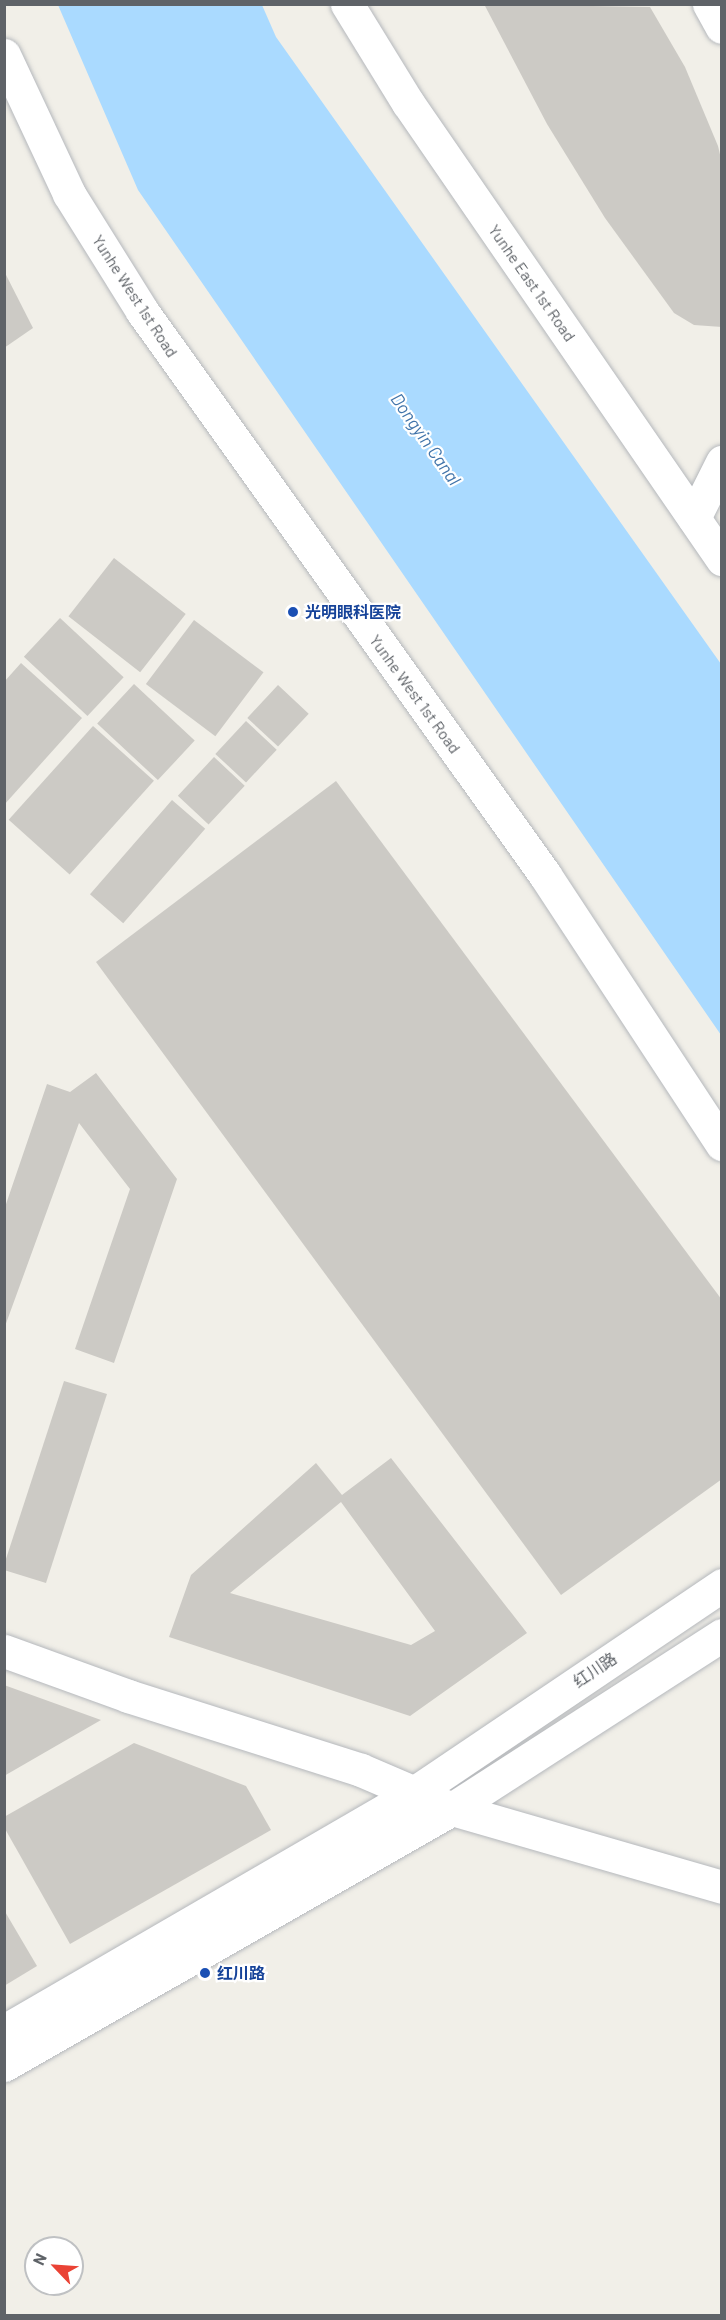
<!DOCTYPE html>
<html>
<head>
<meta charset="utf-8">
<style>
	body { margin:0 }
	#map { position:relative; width:726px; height:2320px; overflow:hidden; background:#f1efe8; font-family:Barlow,"Noto Sans SC",sans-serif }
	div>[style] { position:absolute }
	.water>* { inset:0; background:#aadaff }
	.building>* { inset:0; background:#cccac5; transform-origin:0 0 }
	.roads { filter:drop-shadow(0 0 2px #b5b8bc) drop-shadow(0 0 2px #b5b8bc) }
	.minor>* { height:33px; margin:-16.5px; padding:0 16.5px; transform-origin:16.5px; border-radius:16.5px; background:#fff }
	.dots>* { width:16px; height:16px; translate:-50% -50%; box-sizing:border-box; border:3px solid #fff; border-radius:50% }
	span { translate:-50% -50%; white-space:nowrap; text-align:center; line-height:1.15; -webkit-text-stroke:4.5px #fff; paint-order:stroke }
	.street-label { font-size:16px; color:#5f6368 }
	.transit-label { font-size:16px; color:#164399; font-weight:700 }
	.left { translate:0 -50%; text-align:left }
	.water-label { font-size:18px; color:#4174aa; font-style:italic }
	.frame { position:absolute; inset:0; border:6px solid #5f6368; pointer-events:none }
	.north { position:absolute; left:24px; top:2236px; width:60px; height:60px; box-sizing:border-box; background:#fff; border:2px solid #bfc1c3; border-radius:50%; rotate:295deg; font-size:16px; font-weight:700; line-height:24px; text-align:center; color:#5f6368 }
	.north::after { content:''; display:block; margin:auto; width:21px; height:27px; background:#ea4335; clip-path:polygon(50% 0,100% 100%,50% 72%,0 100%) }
</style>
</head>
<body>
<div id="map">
	<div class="water">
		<div style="clip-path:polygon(58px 5px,262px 5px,276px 37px,721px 664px,721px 1035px,138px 190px)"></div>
	</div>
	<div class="building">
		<div style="clip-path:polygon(484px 4px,650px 7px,685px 67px,718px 146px,722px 163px,722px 327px,694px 325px,674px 313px,605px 218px,547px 124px)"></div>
		<div style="clip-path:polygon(4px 271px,33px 328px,4px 348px)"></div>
		<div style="left:114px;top:558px;width:91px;height:74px;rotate:38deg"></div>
		<div style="left:60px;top:618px;width:87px;height:53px;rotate:43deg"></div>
		<div style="left:194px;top:620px;width:87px;height:80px;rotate:37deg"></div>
		<div style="clip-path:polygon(21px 663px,82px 718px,4px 805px,4px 682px)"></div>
		<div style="left:134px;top:684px;width:83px;height:54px;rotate:43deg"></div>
		<div style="left:278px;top:685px;width:42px;height:45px;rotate:43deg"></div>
		<div style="left:246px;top:721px;width:42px;height:45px;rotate:43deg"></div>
		<div style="left:93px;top:726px;width:82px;height:126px;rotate:42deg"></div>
		<div style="left:214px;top:757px;width:42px;height:53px;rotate:43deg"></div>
		<div style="clip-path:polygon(336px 781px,722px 1300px,722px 1479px,561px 1595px,96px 962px)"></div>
		<div style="left:172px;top:800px;width:44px;height:125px;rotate:41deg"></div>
		<div style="clip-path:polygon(96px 1073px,177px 1179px,114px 1363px,75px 1349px,130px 1189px,79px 1123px,4px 1329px,4px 1210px,47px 1084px,70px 1092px)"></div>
		<div style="clip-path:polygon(64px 1381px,107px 1394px,46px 1583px,4px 1570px,4px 1565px)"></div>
		<div style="clip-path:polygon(evenodd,391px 1458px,527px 1633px,410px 1716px,169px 1637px,191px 1575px,316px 1463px,342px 1495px,391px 1458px,341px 1502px,435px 1631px,411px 1645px,230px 1593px,341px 1502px)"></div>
		<div style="clip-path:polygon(4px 1685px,101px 1720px,4px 1776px)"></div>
		<div style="clip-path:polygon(134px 1743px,246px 1786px,271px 1830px,70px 1944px,4px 1827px,4px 1817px)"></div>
		<div style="clip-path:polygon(4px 1910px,37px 1966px,4px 1986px)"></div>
	</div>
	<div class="roads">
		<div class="minor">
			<div style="left:347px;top:4px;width:116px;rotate:58.4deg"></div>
			<div style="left:408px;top:103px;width:554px;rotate:55.45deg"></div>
			<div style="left:709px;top:4px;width:26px;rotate:61deg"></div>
			<div style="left:4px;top:55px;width:153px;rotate:64.9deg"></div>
			<div style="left:69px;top:194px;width:138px;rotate:58deg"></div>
			<div style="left:142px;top:311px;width:693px;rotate:54.45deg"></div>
			<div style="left:545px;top:875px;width:322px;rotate:56.7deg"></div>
			<div style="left:694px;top:518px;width:63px;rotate:-63.4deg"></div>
			<div style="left:4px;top:1651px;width:132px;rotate:19.9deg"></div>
			<div style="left:128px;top:1696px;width:244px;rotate:17.6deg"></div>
			<div style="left:361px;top:1770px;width:99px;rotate:23.2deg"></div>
			<div style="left:452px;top:1809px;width:281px;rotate:16.1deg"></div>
			<div style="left:4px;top:2031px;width:474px;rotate:-30.1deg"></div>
			<div style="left:414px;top:1793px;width:372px;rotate:-34deg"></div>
			<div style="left:4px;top:2065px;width:516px;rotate:-29.74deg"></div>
			<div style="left:452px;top:1809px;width:321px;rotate:-32.8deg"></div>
		</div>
	</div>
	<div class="dots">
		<div style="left:293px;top:612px;background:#1a4fb4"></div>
		<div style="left:205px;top:1973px;background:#1a4fb4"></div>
	</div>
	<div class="street-label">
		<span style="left:532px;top:283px;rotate:55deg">Yunhe East 1st Road</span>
		<span style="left:135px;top:296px;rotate:57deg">Yunhe West 1st Road</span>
		<span style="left:415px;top:694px;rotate:54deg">Yunhe West 1st Road</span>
		<span style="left:595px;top:1670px;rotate:-34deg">红川路</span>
	</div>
	<div class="transit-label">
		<span class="left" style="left:305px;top:612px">光明眼科医院</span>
		<span class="left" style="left:217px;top:1973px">红川路</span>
	</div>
	<div class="water-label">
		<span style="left:426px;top:439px;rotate:55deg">Dongyin Canal</span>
	</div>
	<div class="frame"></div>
	<div class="north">N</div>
</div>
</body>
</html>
